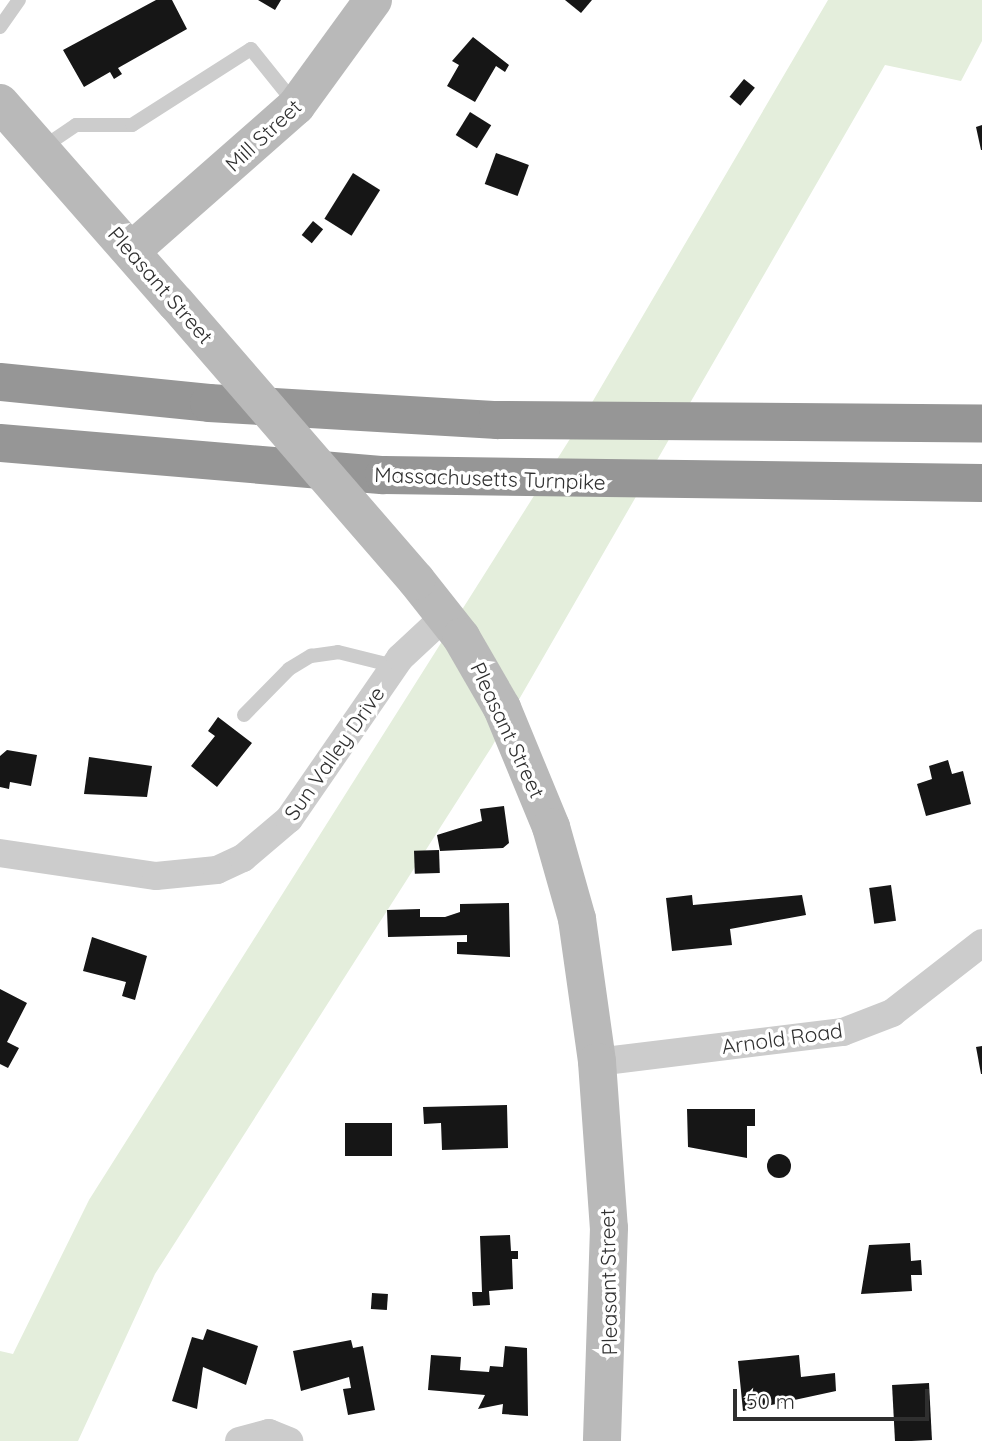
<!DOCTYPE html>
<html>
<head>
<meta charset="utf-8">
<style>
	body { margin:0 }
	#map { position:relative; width:982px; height:1441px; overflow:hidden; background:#fff; font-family:Quicksand,sans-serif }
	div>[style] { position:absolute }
	.green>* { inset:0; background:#e4eedc }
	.building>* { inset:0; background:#161616; transform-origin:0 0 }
	.round { border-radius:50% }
	.lane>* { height:14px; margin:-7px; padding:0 7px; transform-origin:7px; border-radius:7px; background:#ccc }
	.street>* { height:28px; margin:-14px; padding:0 14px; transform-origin:14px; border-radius:14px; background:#ccc }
	.secondary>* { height:38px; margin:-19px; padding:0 19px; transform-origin:19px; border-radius:19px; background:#b9b9b9 }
	.highway>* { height:38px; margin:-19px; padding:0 19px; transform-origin:19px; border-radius:19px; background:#969696 }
	.secondary-bridge>* { height:38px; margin:-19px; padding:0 19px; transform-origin:19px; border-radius:19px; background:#b9b9b9 }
	span { translate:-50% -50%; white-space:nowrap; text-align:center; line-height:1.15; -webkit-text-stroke:7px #fff; paint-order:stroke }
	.street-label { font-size:21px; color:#2f2f2f }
	.scale { position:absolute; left:733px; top:1389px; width:196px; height:32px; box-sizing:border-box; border:4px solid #2f2f2f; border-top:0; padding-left:9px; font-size:21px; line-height:24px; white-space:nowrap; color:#2f2f2f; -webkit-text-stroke:5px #fff; paint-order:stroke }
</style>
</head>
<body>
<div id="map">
	<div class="green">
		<div style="clip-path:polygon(828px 0,982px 0,982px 41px,961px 81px,885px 65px,491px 748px,155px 1274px,78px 1441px,0 1441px,0 1351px,13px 1354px,89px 1200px,580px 423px)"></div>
	</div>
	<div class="building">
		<div style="clip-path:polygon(156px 0,172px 0,187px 29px,118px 68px,122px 74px,114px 79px,110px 72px,84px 87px,63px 50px)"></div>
		<div style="clip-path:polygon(258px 0,281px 0,275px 10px)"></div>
		<div style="clip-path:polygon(565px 0,592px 0,581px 13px)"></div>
		<div style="clip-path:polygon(473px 37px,509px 65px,505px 72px,496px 66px,475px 102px,447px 86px,459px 65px,452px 61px)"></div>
		<div style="left:744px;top:79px;width:14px;height:23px;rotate:39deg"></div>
		<div style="left:470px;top:112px;width:25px;height:27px;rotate:32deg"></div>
		<div style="clip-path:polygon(982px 125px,982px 150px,981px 150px,976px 127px)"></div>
		<div style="left:496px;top:153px;width:35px;height:33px;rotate:20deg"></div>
		<div style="left:353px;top:173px;width:32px;height:54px;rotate:32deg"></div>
		<div style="left:313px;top:221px;width:13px;height:18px;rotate:39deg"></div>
		<div style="clip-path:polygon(218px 717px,252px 743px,217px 787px,191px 766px,215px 736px,208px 731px)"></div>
		<div style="clip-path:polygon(7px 750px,37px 755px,31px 786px,10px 782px,9px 789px,0 787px,0 756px)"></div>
		<div style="clip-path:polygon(89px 757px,152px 766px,147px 797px,84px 794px)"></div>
		<div style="clip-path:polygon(948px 760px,952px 774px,963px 771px,971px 804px,926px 816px,917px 784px,932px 779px,929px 766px)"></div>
		<div style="clip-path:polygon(504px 806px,509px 843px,503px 848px,440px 851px,437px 835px,482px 821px,480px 809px)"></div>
		<div style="left:439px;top:850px;width:23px;height:25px;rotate:88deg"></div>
		<div style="left:891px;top:885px;width:36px;height:22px;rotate:82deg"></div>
		<div style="clip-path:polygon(692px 895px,693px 905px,802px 895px,806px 915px,730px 929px,732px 945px,672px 951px,666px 898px)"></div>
		<div style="clip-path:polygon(509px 903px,510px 957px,457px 954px,457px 942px,467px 942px,467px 935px,388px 937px,387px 910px,420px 909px,420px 917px,445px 917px,460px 912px,460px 904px)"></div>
		<div style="clip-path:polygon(92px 937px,147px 956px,135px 1000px,122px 996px,126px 982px,83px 971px)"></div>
		<div style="clip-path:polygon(0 989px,27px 1003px,7px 1042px,19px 1048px,8px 1068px,0 1064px)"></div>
		<div style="clip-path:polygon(982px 1046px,982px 1074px,981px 1074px,976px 1047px)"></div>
		<div style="clip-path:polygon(507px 1105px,508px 1148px,442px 1150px,441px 1123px,424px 1124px,423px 1107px)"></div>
		<div style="clip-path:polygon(687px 1109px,755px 1109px,755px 1126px,747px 1126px,747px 1158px,688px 1147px)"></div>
		<div style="left:392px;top:1123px;width:33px;height:47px;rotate:90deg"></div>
		<div class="round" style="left:767px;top:1154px;width:24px;height:24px"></div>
		<div style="clip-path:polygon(510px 1235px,511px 1251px,518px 1251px,518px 1259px,512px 1259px,513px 1289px,489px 1291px,490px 1305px,473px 1306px,472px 1292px,482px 1292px,480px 1236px)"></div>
		<div style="clip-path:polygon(910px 1243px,911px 1261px,921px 1260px,922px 1275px,911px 1275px,912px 1291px,861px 1294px,869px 1245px)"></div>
		<div style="left:372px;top:1293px;width:16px;height:16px;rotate:4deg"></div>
		<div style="clip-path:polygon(207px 1329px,258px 1346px,246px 1385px,203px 1367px,197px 1409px,172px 1401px,192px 1337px,203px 1340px)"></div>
		<div style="clip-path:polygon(351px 1340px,353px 1348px,363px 1346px,375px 1410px,348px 1415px,343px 1389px,351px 1388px,349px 1377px,301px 1391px,293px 1351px)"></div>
		<div style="clip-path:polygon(505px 1346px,527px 1348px,528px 1416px,502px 1414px,503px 1404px,478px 1409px,485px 1395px,428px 1390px,431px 1355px,461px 1357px,460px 1370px,489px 1372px,490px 1366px,503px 1367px)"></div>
		<div style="clip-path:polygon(799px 1355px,801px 1377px,835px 1373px,836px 1391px,743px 1411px,738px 1361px)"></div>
		<div style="left:929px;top:1383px;width:57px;height:37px;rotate:87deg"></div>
	</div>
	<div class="lane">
		<div style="left:0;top:27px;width:33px;rotate:-55deg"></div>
		<div style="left:42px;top:148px;width:41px;rotate:-34.1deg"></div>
		<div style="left:76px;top:125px;width:56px"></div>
		<div style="left:132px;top:125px;width:141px;rotate:-32.6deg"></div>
		<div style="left:251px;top:49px;width:72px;rotate:51.2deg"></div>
		<div style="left:244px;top:715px;width:64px;rotate:-45.6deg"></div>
		<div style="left:289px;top:669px;width:26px;rotate:-31deg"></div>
		<div style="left:311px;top:656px;width:27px;rotate:-8deg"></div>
		<div style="left:338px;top:652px;width:58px;rotate:14deg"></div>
	</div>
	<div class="street">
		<div style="left:0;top:853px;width:158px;rotate:8.4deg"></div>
		<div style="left:156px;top:876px;width:61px;rotate:-5.6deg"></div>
		<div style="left:217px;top:870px;width:29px;rotate:-25deg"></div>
		<div style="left:243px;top:858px;width:60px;rotate:-40.3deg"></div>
		<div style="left:289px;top:819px;width:196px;rotate:-55.4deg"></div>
		<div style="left:400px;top:658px;width:62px;rotate:-43deg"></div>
		<div style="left:597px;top:1062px;width:248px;rotate:-7deg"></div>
		<div style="left:843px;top:1032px;width:53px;rotate:-21.2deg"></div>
		<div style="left:892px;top:1013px;width:114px;rotate:-37.9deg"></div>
		<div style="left:239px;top:1441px;width:31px;rotate:-15deg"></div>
		<div style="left:269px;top:1433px;width:22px;rotate:22deg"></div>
	</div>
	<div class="secondary">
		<div style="left:0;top:103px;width:266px;rotate:48.7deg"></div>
		<div style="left:131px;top:251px;width:220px;rotate:-41.3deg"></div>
		<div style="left:296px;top:106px;width:131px;rotate:-54deg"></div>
		<div style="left:416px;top:580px;width:73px;rotate:51.7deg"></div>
		<div style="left:461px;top:637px;width:82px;rotate:60deg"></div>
		<div style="left:502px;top:708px;width:129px;rotate:67.6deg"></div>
		<div style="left:551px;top:827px;width:96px;rotate:74.2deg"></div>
		<div style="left:577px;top:919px;width:144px;rotate:82deg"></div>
		<div style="left:597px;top:1062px;width:166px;rotate:85.9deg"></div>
		<div style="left:609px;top:1228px;width:213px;rotate:91.9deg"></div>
	</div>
	<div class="highway">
		<div style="left:0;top:382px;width:210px;rotate:5.7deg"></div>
		<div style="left:209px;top:403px;width:289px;rotate:3.4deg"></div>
		<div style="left:497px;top:420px;width:485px;rotate:0.4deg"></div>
		<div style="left:0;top:443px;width:385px;rotate:4.8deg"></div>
		<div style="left:384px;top:475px;width:598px;rotate:0.77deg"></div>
	</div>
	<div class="secondary-bridge">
		<div style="left:176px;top:303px;width:367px;rotate:49.1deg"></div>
	</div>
	<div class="street-label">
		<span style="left:263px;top:135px;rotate:-43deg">Mill Street</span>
		<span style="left:161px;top:285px;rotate:49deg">Pleasant Street</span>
		<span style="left:490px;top:478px;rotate:2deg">Massachusetts Turnpike</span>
		<span style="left:508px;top:730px;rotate:65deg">Pleasant Street</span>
		<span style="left:334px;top:753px;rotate:-55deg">Sun Valley Drive</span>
		<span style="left:782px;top:1038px;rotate:-8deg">Arnold Road</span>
		<span style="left:608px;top:1282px;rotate:-91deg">Pleasant Street</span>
	</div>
	<div class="scale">50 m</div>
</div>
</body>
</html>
